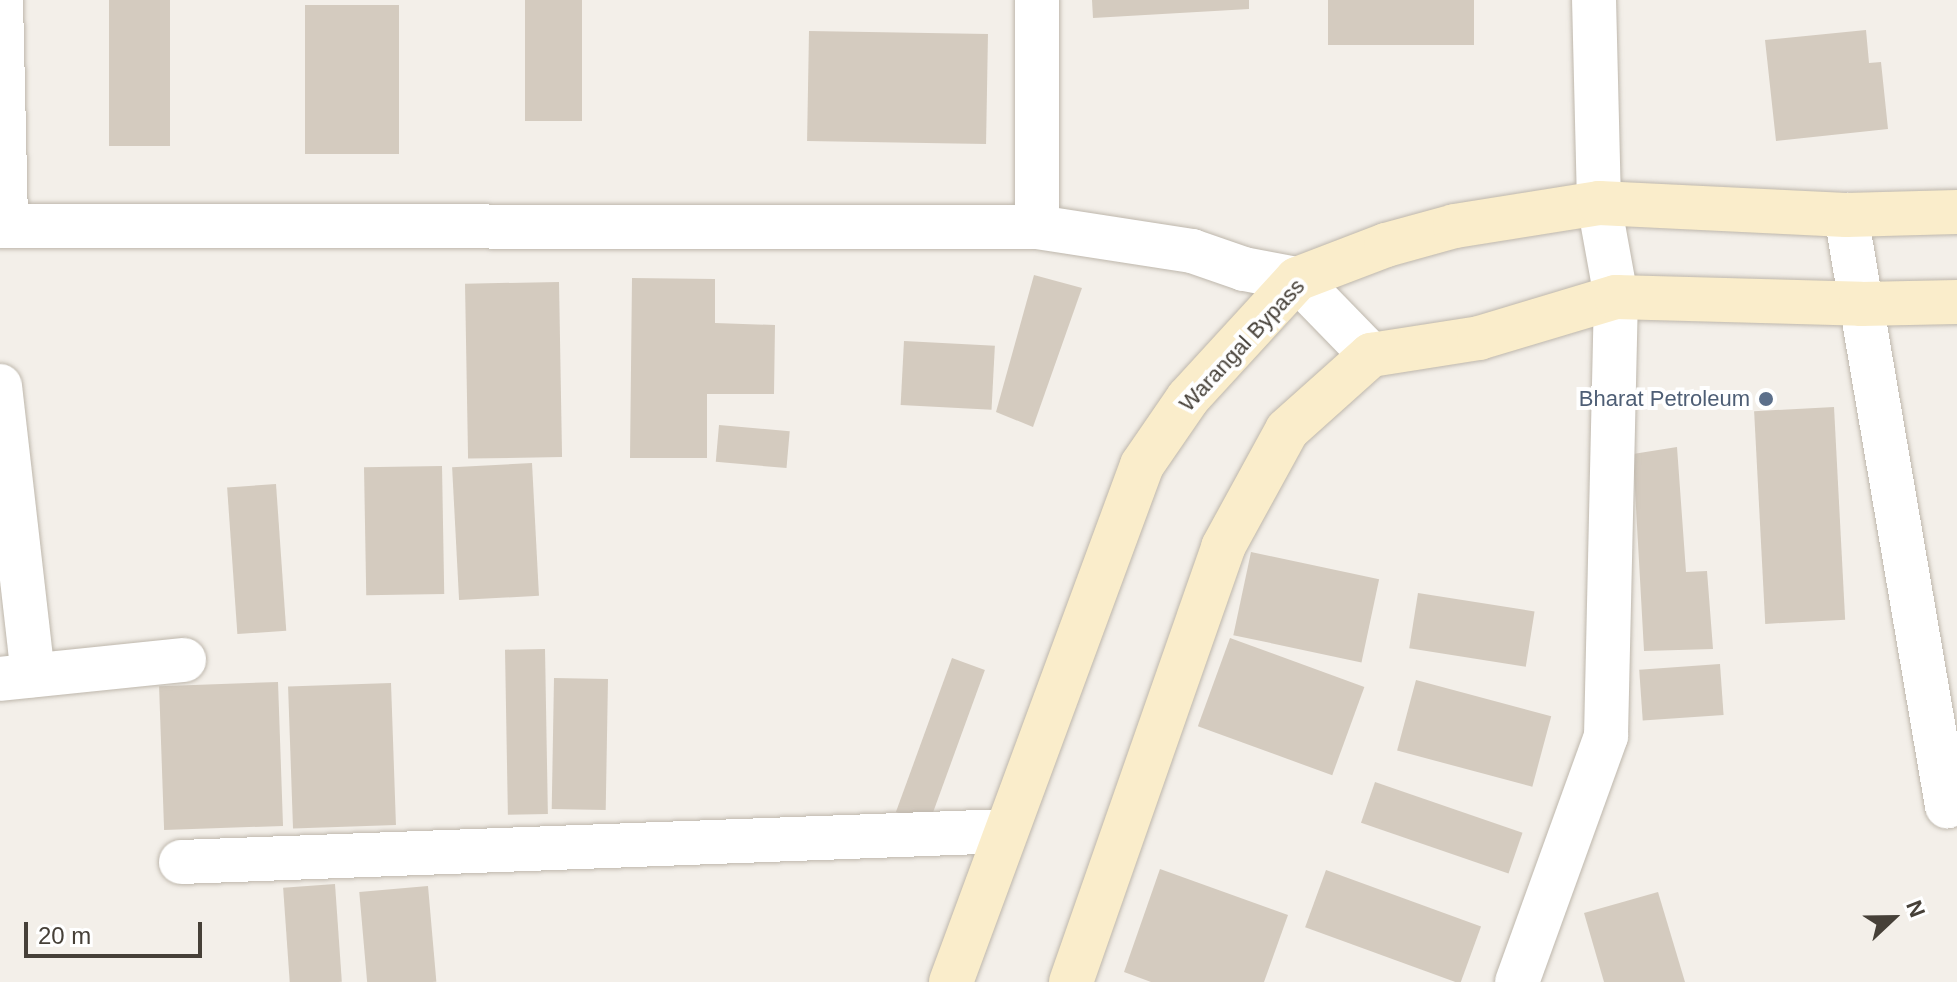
<!DOCTYPE html>
<html>
<head>
<meta charset="utf-8">
<style>
	body { margin:0 }
	#map { position:relative; width:1957px; height:982px; overflow:hidden; background:#f3efe9; font-family:Helvetica,sans-serif }
	div>[style] { position:absolute }
	.building>* { inset:0; background:#d4cbbf; transform-origin:0 0 }
	.roads { filter:drop-shadow(0 0 2px #beb7ac) drop-shadow(0 0 2px #beb7ac) }
	.street>* { height:44px; margin:-22px; padding:0 22px; transform-origin:22px; border-radius:22px; background:#fff }
	.secondary>* { height:44px; margin:-22px; padding:0 22px; transform-origin:22px; border-radius:22px; background:#faedcb }
	.dots>* { width:22px; height:22px; translate:-50% -50%; box-sizing:border-box; border:4px solid #fff; border-radius:50% }
	span { translate:-50% -50%; white-space:nowrap; text-align:center; line-height:1.15; -webkit-text-stroke:8px #fff; paint-order:stroke }
	.street-label { font-size:22px; color:#464038 }
	.service-label { font-size:22px; color:#4e5e75 }
	.right { translate:-100% -50%; text-align:right }
	.north { position:absolute; left:1853px; top:878px; width:80px; height:80px; -webkit-text-stroke:6px #fff; paint-order:stroke; rotate:68deg; font-size:22px; font-weight:700; line-height:32px; text-align:center; color:#464038 }
	.north::after { content:''; display:block; margin:auto; width:28px; height:36px; background:#464038; clip-path:polygon(50% 0,100% 100%,50% 72%,0 100%) }
	.scale { position:absolute; left:24px; top:922px; width:178px; height:36px; box-sizing:border-box; border:4px solid #464038; border-top:0; padding-left:10px; font-size:24px; line-height:28px; white-space:nowrap; color:#464038; -webkit-text-stroke:6px #fff; paint-order:stroke }
</style>
</head>
<body>
<div id="map">
	<div class="building">
		<div style="left:109px;top:0;width:61px;height:146px"></div>
		<div style="left:525px;top:0;width:57px;height:121px"></div>
		<div style="clip-path:polygon(1092px 0,1249px 0,1249px 9px,1093px 18px)"></div>
		<div style="left:1328px;top:0;width:146px;height:45px"></div>
		<div style="left:305px;top:5px;width:94px;height:149px"></div>
		<div style="clip-path:polygon(1866px 30px,1869px 63px,1881px 62px,1888px 129px,1776px 141px,1765px 40px)"></div>
		<div style="left:809px;top:31px;width:179px;height:110px;rotate:1deg"></div>
		<div style="clip-path:polygon(1034px 275px,1082px 288px,1033px 427px,996px 412px)"></div>
		<div style="clip-path:polygon(632px 278px,715px 279px,715px 323px,775px 325px,774px 394px,707px 394px,707px 458px,630px 458px)"></div>
		<div style="left:559px;top:282px;width:175px;height:94px;rotate:89deg"></div>
		<div style="left:904px;top:341px;width:91px;height:64px;rotate:3deg"></div>
		<div style="left:1834px;top:407px;width:213px;height:80px;rotate:87deg"></div>
		<div style="left:719px;top:425px;width:71px;height:37px;rotate:5deg"></div>
		<div style="clip-path:polygon(1677px 447px,1686px 572px,1707px 571px,1713px 649px,1644px 651px,1633px 454px)"></div>
		<div style="left:532px;top:463px;width:133px;height:80px;rotate:87deg"></div>
		<div style="left:442px;top:466px;width:128px;height:78px;rotate:89deg"></div>
		<div style="left:276px;top:484px;width:147px;height:49px;rotate:86deg"></div>
		<div style="left:1251px;top:552px;width:131px;height:85px;rotate:12deg"></div>
		<div style="left:1418px;top:593px;width:118px;height:56px;rotate:9deg"></div>
		<div style="left:1230px;top:638px;width:143px;height:94px;rotate:20deg"></div>
		<div style="left:545px;top:649px;width:165px;height:40px;rotate:89deg"></div>
		<div style="left:952px;top:658px;width:35px;height:164px;rotate:20deg"></div>
		<div style="left:1720px;top:664px;width:51px;height:81px;rotate:86deg"></div>
		<div style="left:554px;top:678px;width:54px;height:131px;rotate:1deg"></div>
		<div style="left:1416px;top:680px;width:140px;height:73px;rotate:15deg"></div>
		<div style="left:278px;top:682px;width:144px;height:119px;rotate:88deg"></div>
		<div style="left:391px;top:683px;width:142px;height:103px;rotate:88deg"></div>
		<div style="left:1375px;top:782px;width:156px;height:43px;rotate:19deg"></div>
		<div style="clip-path:polygon(1160px 869px,1288px 915px,1264px 982px,1151px 982px,1124px 972px)"></div>
		<div style="left:1326px;top:870px;width:165px;height:61px;rotate:20deg"></div>
		<div style="left:335px;top:884px;width:98px;height:52px;rotate:86deg"></div>
		<div style="left:428px;top:886px;width:96px;height:69px;rotate:85deg"></div>
		<div style="clip-path:polygon(1658px 892px,1685px 982px,1604px 982px,1584px 913px)"></div>
	</div>
	<div class="roads">
		<div class="street">
			<div style="left:1px;top:0;width:226px;rotate:88.7deg"></div>
			<div style="left:1037px;top:0;width:227px;rotate:90deg"></div>
			<div style="left:1846px;top:215px;width:600px;rotate:80.3deg"></div>
			<div style="left:0;top:226px;width:1037px;rotate:0.06deg"></div>
			<div style="left:1037px;top:227px;width:157px;rotate:8.8deg"></div>
			<div style="left:1192px;top:251px;width:55px;rotate:19.1deg"></div>
			<div style="left:1244px;top:269px;width:54px;rotate:10.7deg"></div>
			<div style="left:1297px;top:279px;width:106px;rotate:45.8deg"></div>
			<div style="left:0;top:386px;width:291px;rotate:83.5deg"></div>
			<div style="left:0;top:679px;width:185px;rotate:-5.9deg"></div>
			<div style="left:181px;top:862px;width:825px;rotate:-2.15deg"></div>
			<div style="left:1517px;top:982px;width:262px;rotate:-70.1deg"></div>
			<div style="left:1606px;top:736px;width:439px;rotate:-88.7deg"></div>
			<div style="left:1616px;top:297px;width:96px;rotate:-100.3deg"></div>
			<div style="left:1599px;top:203px;width:203px;rotate:-91.4deg"></div>
		</div>
		<div class="secondary">
			<div style="left:951px;top:982px;width:551px;rotate:-69.72deg"></div>
			<div style="left:1142px;top:465px;width:81px;rotate:-55.5deg"></div>
			<div style="left:1188px;top:398px;width:161px;rotate:-47.5deg"></div>
			<div style="left:1297px;top:279px;width:95px;rotate:-20.9deg"></div>
			<div style="left:1386px;top:245px;width:72px;rotate:-15.4deg"></div>
			<div style="left:1455px;top:226px;width:146px;rotate:-9.1deg"></div>
			<div style="left:1599px;top:203px;width:247px;rotate:2.8deg"></div>
			<div style="left:1846px;top:215px;width:111px;rotate:-1.5deg"></div>
			<div style="left:1071px;top:982px;width:461px;rotate:-70.7deg"></div>
			<div style="left:1223px;top:547px;width:133px;rotate:-61.3deg"></div>
			<div style="left:1287px;top:430px;width:113px;rotate:-41.8deg"></div>
			<div style="left:1371px;top:355px;width:109px;rotate:-8.9deg"></div>
			<div style="left:1479px;top:338px;width:143px;rotate:-16.7deg"></div>
			<div style="left:1616px;top:297px;width:245px;rotate:1.6deg"></div>
			<div style="left:1861px;top:304px;width:96px;rotate:-1.2deg"></div>
		</div>
	</div>
	<div class="dots">
		<div style="left:1766px;top:399px;background:#5c6f8a"></div>
	</div>
	<div class="street-label">
		<span style="left:1242px;top:345px;rotate:-47deg">Warangal Bypass</span>
	</div>
	<div class="service-label">
		<span class="right" style="left:1750px;top:399px">Bharat Petroleum</span>
	</div>
	<div class="north">N</div>
	<div class="scale">20 m</div>
</div>
</body>
</html>
